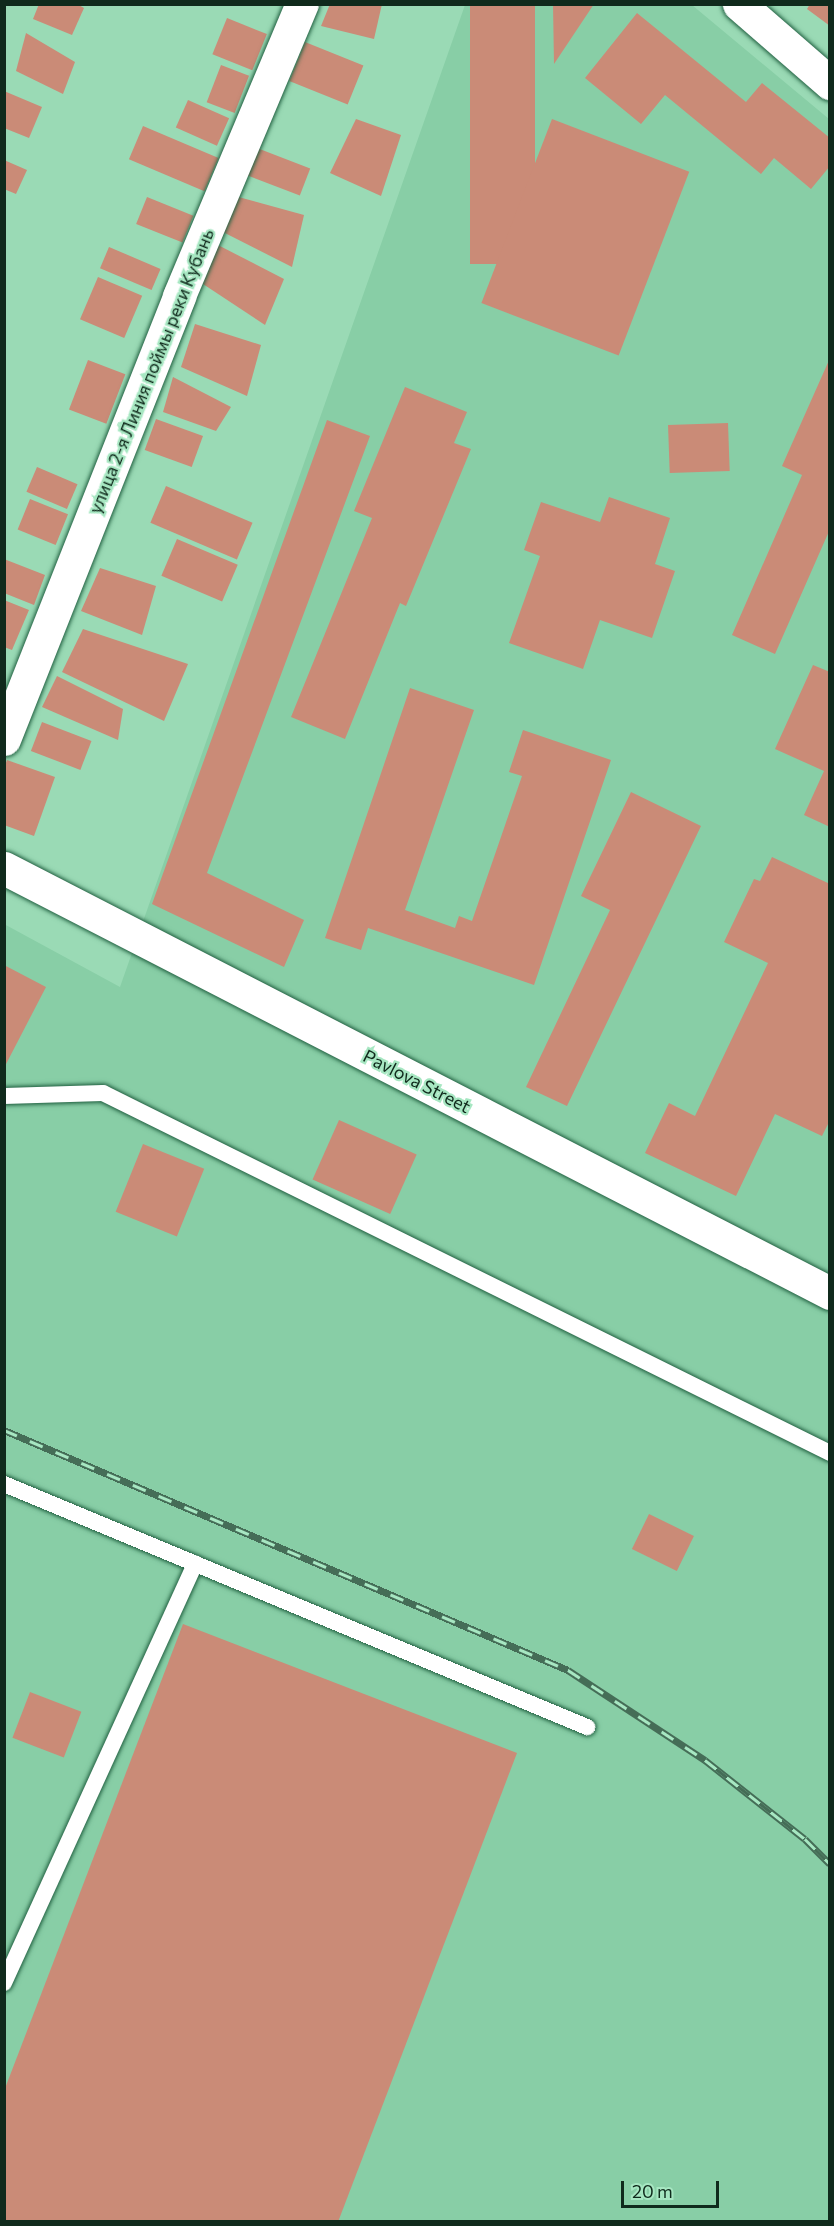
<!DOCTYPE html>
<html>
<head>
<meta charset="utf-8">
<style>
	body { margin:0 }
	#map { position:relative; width:834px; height:2226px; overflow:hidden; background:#9adab5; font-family:Commissioner,sans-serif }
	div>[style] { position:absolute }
	.built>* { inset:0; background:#88cea6 }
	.building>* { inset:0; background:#ca8b77; transform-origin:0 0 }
	.roads { filter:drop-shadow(0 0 2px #216041) drop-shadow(0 0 2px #216041) }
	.lane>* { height:16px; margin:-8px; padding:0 8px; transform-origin:8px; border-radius:8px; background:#fff }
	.street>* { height:33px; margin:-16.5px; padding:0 16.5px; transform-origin:16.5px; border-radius:16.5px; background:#fff }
	.rail>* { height:7px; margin-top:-3.5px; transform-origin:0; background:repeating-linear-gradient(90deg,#a7e7c2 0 14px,#456d57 0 28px); box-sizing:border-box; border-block:2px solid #456d57 }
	span { translate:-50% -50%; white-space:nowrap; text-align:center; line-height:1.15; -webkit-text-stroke:4.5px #a7e7c2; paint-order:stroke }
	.street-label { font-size:18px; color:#102a1c }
	.frame { position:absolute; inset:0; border:6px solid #102a1c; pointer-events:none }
	.scale { position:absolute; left:621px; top:2181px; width:98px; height:27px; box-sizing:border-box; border:3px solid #102a1c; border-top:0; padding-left:8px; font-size:18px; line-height:21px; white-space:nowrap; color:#102a1c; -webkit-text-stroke:4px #a7e7c2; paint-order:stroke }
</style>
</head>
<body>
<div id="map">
	<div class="built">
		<div style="clip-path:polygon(465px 5px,692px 5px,829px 119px,829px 2221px,5px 2221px,4px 924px,120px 987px)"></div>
	</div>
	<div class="building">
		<div style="clip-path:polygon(39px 4px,77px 4px,84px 8px,72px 35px,33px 19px)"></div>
		<div style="clip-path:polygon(330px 4px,382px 4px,374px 39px,321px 26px)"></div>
		<div style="left:470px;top:4px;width:65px;height:260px"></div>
		<div style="clip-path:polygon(553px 4px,594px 4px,554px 64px)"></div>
		<div style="clip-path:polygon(810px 4px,830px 4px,830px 26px,807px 9px)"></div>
		<div style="clip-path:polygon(637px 13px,746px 102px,762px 83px,830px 138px,830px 166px,811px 189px,774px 158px,761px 174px,665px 95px,641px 124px,585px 78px)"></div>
		<div style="left:227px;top:18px;width:43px;height:39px;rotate:22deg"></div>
		<div style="clip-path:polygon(26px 33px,75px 62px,63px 94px,16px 71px)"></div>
		<div style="left:305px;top:42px;width:63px;height:42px;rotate:22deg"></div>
		<div style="left:221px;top:65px;width:30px;height:40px;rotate:21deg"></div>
		<div style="clip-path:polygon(4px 91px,42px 107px,29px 138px,4px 128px)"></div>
		<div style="left:188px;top:100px;width:45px;height:30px;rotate:24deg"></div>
		<div style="clip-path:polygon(356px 119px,401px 135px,381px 196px,330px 173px)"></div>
		<div style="left:552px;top:119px;width:147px;height:197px;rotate:21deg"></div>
		<div style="left:143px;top:126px;width:82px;height:36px;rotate:23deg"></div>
		<div style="left:257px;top:148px;width:57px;height:29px;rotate:21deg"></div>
		<div style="clip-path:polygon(4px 160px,27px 170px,16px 194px,4px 189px)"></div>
		<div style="clip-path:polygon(231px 195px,304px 215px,292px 267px,219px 230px)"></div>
		<div style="left:147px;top:197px;width:50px;height:29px;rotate:22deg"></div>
		<div style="clip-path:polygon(218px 245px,284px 279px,265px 325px,203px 284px)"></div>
		<div style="left:109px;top:247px;width:56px;height:23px;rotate:23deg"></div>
		<div style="left:98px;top:277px;width:48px;height:46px;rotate:23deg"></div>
		<div style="clip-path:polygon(195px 324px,261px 345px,247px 396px,181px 367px)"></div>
		<div style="clip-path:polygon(830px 358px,830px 529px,775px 654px,732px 635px,802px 475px,782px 466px)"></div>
		<div style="left:88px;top:360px;width:40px;height:53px;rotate:21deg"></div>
		<div style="clip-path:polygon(173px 377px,231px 407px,216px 431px,163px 412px)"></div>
		<div style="clip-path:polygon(405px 387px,467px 412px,454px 443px,471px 449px,406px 606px,400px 603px,345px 739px,291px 717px,372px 518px,354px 511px)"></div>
		<div style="left:156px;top:419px;width:50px;height:33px;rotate:20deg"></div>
		<div style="clip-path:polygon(327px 420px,370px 436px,207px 873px,304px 920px,284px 967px,152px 904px)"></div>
		<div style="left:728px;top:423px;width:48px;height:60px;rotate:88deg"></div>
		<div style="left:37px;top:467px;width:44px;height:27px;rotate:23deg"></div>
		<div style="left:166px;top:486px;width:94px;height:40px;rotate:23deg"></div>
		<div style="clip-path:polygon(609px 497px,670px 518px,655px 564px,675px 571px,652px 638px,600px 620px,583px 669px,509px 643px,540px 556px,524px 550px,541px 502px,600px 522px)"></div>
		<div style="left:30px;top:499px;width:41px;height:33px;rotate:22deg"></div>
		<div style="left:177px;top:539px;width:66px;height:40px;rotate:23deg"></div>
		<div style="clip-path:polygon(4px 559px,45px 575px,34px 605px,4px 593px)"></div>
		<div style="clip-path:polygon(100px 568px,156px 586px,142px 635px,81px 611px)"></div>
		<div style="clip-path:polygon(4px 600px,29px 610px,12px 650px,4px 647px)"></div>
		<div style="clip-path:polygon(83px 629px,188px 664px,164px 721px,62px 672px)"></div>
		<div style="clip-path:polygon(813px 665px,830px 672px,830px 827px,804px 815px,824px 771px,775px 749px)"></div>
		<div style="clip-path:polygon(57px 676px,123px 709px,118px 740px,42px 707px)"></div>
		<div style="clip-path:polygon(410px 688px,474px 710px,405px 910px,455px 928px,459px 916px,472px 921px,522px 776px,509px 772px,523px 730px,611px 760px,534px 985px,368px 928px,361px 950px,325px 938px)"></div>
		<div style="left:42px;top:722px;width:53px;height:31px;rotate:21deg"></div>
		<div style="clip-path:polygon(7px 760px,55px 777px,34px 836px,4px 825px,4px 768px)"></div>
		<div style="clip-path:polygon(631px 792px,701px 826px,567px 1106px,526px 1087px,610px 910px,581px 896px)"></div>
		<div style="clip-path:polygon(772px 857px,830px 884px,830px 1120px,822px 1136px,775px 1114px,736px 1196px,645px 1153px,669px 1103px,695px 1116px,768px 963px,724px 942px,754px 879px,760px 881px)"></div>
		<div style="clip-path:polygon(4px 965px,46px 987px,4px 1068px)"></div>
		<div style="left:339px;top:1120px;width:85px;height:65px;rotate:24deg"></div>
		<div style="left:143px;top:1144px;width:66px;height:73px;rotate:22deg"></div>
		<div style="left:649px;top:1514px;width:50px;height:39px;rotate:26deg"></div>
		<div style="clip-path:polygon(183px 1624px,517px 1753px,338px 2222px,4px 2222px,4px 2091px)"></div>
		<div style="left:30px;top:1692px;width:55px;height:49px;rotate:21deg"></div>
	</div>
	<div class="roads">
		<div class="lane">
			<div style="left:4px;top:1096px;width:99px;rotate:-1.7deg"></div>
			<div style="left:103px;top:1093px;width:811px;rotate:26.34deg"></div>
			<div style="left:4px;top:1484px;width:632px;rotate:22.63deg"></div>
			<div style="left:4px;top:1983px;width:461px;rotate:-65.5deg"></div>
		</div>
		<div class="street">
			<div style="left:739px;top:4px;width:121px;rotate:41deg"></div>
			<div style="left:4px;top:739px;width:476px;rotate:-68.4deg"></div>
			<div style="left:179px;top:296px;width:317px;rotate:-67.2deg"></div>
			<div style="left:4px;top:868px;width:929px;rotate:27.23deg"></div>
		</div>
	</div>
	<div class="rail">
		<div style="left:4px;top:1430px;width:613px;rotate:23.05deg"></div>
		<div style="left:568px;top:1670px;width:164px;rotate:33.3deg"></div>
		<div style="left:705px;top:1760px;width:127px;rotate:38.3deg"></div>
		<div style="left:805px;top:1839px;width:35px;rotate:45deg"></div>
	</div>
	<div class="street-label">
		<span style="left:151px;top:371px;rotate:-68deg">улица 2-я Линия поймы реки Кубань</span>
		<span style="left:417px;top:1081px;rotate:27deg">Pavlova Street</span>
	</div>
	<div class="frame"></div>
	<div class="scale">20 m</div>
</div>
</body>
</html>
